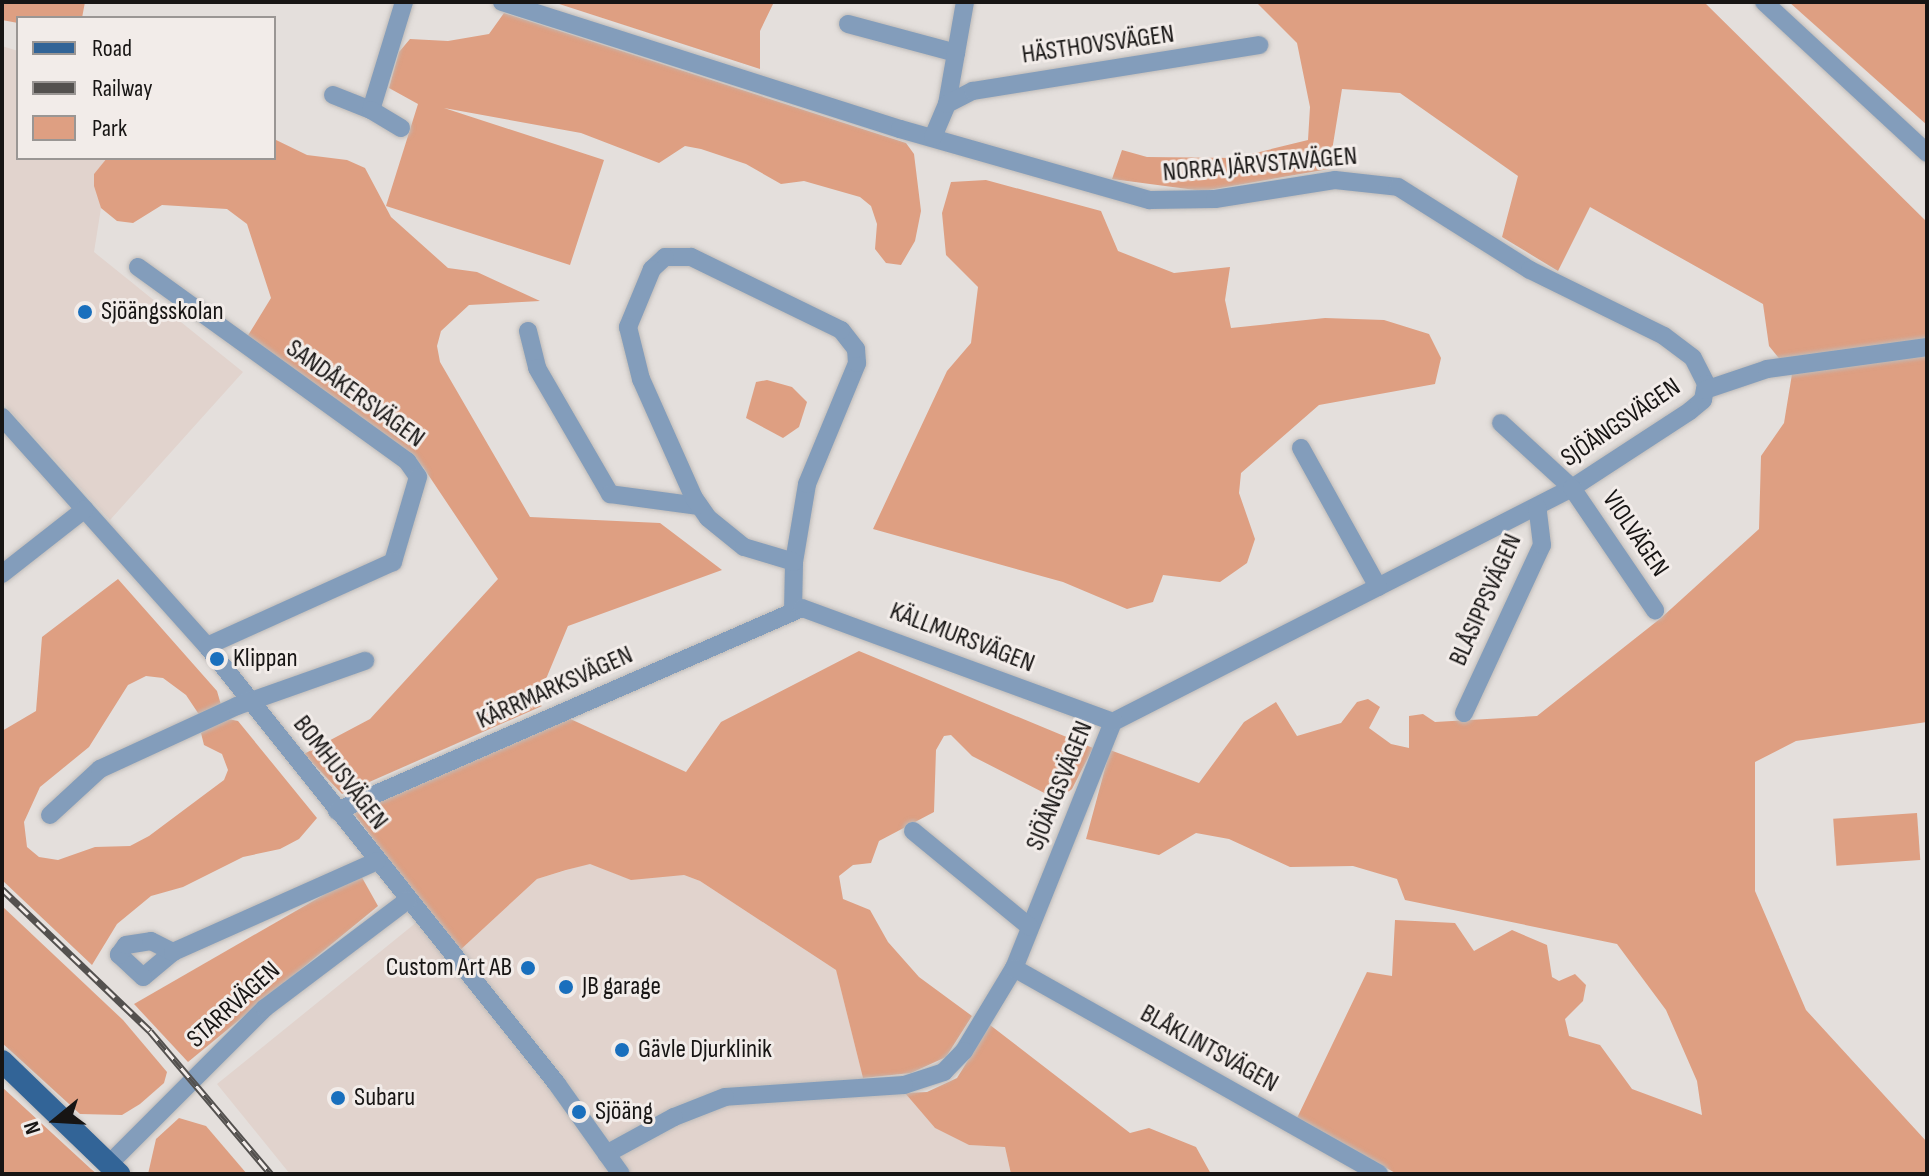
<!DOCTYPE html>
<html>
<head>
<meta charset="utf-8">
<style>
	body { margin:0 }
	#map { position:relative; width:1929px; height:1176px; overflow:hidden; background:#e4dfdc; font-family:"Sofia Sans Condensed",sans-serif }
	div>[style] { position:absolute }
	.built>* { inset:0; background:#e1d3cd }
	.green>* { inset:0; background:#de9f82; transform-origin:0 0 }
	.roads { filter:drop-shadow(0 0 2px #bfbbb8) drop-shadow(0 0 2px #bfbbb8) }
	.minor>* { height:18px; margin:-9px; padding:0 9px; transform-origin:9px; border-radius:9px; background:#839dbb }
	.major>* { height:22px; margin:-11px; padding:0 11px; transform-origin:11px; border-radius:11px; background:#326497 }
	.rail>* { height:7px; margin-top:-3.5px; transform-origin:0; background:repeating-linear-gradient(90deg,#f2ece9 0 12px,#54514f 0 24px); box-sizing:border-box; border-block:2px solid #54514f }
	.dots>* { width:22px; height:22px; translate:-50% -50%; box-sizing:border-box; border:4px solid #f2ece9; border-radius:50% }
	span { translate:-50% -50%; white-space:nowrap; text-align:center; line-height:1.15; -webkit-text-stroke:6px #f2ece9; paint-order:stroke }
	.street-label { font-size:26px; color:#171514 }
	.poi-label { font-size:26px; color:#171514 }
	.left { translate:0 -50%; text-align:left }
	.right { translate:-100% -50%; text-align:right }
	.frame { position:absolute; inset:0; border:4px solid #171514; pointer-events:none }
	.legend { position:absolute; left:16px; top:16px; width:260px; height:144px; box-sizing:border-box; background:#f2ece9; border:2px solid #9a9694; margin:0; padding:10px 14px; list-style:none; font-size:24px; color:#171514 }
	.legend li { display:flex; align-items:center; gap:16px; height:40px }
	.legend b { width:40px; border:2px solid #9a9694 }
	.north { position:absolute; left:16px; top:1080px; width:80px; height:80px; -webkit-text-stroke:6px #f2ece9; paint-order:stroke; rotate:252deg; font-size:22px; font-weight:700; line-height:32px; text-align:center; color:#171514 }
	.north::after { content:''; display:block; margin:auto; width:28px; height:36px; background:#171514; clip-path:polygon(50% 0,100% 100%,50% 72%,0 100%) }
</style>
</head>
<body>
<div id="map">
	<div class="built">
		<div style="clip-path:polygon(2px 46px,18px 51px,18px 158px,107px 158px,94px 174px,101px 208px,94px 252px,243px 372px,110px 520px,2px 402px)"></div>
		<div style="clip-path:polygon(590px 863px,621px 876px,684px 875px,700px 881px,836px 970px,863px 1078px,905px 1093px,935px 1128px,969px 1145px,1005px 1147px,1011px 1174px,290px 1174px,217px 1084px,428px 913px,458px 952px,537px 879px)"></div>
	</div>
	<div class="green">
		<div style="clip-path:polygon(2px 2px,85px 2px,82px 18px,18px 18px,18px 23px,2px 20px)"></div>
		<div style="clip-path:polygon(553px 2px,774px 2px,760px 31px,760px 69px)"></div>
		<div style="clip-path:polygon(1256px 2px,1704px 2px,1927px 222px,1927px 722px,1796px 741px,1755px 762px,1755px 891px,1806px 1010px,1927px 1142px,1927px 1174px,1397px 1174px,1297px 1118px,1367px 972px,1392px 976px,1395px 920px,1455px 923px,1474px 951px,1512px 930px,1547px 945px,1552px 977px,1559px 981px,1575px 974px,1586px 985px,1583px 1001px,1565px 1019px,1569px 1036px,1600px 1045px,1632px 1089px,1702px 1115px,1697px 1081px,1666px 1010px,1617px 944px,1405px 900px,1397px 879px,1353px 866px,1290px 867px,1229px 839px,1196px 833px,1159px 855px,1086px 839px,1110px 750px,1199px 783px,1244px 722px,1276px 702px,1297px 736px,1341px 723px,1357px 702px,1368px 699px,1380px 707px,1369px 728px,1391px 744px,1409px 748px,1409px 716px,1423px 714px,1435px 722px,1537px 716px,1661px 618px,1759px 529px,1761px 456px,1784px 423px,1792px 374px,1769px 346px,1763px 304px,1590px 207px,1558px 271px,1502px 237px,1518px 176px,1400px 93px,1342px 89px,1329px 169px,1203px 191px,1112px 179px,1122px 150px,1147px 157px,1235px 158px,1308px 140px,1310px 107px,1297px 43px)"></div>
		<div style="clip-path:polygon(1789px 2px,1927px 2px,1927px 125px)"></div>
		<div style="clip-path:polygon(504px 13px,906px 143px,914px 154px,921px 211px,915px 241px,901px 265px,886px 263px,875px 249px,877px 224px,871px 206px,860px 197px,804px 181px,781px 184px,746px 164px,701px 149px,685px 146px,659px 163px,581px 133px,444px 108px,604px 160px,570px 265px,386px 206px,418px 104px,389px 88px,399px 52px,410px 39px,448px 41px,489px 34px)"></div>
		<div style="clip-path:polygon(274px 139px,307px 155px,347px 160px,365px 168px,391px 217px,448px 268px,477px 272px,540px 301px,469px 305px,441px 331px,437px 346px,440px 362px,530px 517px,660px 523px,722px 570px,568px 626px,536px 703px,542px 706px,342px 794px,304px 754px,370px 719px,498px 579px,423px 467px,247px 337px,271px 298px,247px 224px,227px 209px,162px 205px,133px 223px,117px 221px,101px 208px,94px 186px,94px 174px,107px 158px,274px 158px)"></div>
		<div style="clip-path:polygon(986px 180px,1101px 211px,1118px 251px,1174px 273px,1230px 267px,1225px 300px,1231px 328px,1325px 318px,1384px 320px,1429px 334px,1441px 358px,1435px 384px,1319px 405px,1241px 473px,1239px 493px,1255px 539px,1247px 563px,1220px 582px,1163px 575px,1153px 602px,1127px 609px,1063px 582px,873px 529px,947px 371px,971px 343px,978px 287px,946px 255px,942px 213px,951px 182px)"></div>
		<div style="clip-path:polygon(767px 380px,792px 387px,807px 402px,799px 427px,783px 438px,746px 418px,756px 382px)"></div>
		<div style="clip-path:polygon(118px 579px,217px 691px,221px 705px,200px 716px,186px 695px,163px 678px,146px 676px,128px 685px,89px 747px,40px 787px,24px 822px,27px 847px,39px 857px,58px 860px,95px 847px,130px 846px,149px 836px,224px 780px,228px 770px,222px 754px,204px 745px,201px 733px,223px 718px,238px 721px,317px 818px,299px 839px,280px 849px,243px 857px,183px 887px,151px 896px,117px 924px,92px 965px,2px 880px,2px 731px,36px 711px,42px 637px)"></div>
		<div style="clip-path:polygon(859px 651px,1093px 748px,1072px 789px,1058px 800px,972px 756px,951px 735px,944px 736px,936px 750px,934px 812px,879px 841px,871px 863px,853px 865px,839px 876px,843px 899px,870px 910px,888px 942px,919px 977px,972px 1016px,946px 1057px,911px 1073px,863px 1078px,836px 970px,700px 881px,684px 875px,631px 880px,590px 864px,566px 870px,537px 879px,458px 952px,352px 811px,566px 717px,686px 772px,721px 722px)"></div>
		<div style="left:1917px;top:813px;width:47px;height:84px;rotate:86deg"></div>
		<div style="clip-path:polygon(360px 874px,378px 906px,188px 1062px,134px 1004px)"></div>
		<div style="clip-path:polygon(2px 906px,123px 1020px,167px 1072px,164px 1083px,140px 1104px,122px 1115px,80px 1114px,2px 1043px)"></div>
		<div style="clip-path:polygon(990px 1025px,1130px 1133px,1149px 1128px,1196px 1147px,1211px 1174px,1011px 1174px,1005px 1147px,969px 1145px,935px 1128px,905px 1093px,927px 1092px,957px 1078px)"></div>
		<div style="clip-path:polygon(2px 1087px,91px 1169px,97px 1174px,2px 1174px)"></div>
		<div style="clip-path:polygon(179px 1118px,206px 1126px,247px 1174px,148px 1174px,156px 1139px)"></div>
	</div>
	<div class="roads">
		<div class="minor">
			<div style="left:502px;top:2px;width:418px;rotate:17.7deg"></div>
			<div style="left:900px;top:129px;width:260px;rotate:15.9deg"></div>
			<div style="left:1150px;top:200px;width:65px;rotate:-0.9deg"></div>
			<div style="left:1215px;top:199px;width:121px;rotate:-9deg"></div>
			<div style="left:1335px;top:180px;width:63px;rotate:6.3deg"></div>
			<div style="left:1398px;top:187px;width:156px;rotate:32.2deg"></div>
			<div style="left:1530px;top:270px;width:149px;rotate:26.2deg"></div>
			<div style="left:1664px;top:336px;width:36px;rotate:37deg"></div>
			<div style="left:1693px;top:358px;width:29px;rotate:63deg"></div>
			<div style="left:1706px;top:384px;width:16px;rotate:101deg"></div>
			<div style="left:1703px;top:400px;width:17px;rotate:140deg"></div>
			<div style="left:1690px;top:411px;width:141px;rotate:146.9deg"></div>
			<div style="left:1572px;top:488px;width:515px;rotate:152.99deg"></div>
			<div style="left:1113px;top:722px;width:265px;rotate:111.9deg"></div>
			<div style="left:1014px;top:968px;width:97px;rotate:121.1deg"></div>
			<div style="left:964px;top:1051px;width:29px;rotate:134deg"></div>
			<div style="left:944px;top:1072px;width:42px;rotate:162deg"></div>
			<div style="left:904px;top:1085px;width:179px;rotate:176.2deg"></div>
			<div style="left:725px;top:1097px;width:55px;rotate:158.6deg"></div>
			<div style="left:674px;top:1117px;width:77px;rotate:151.4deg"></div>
			<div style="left:1764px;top:2px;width:222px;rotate:42.8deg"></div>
			<div style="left:848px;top:24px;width:112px;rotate:15deg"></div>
			<div style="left:333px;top:95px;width:41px;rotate:21.5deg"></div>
			<div style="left:371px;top:110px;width:113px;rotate:-73deg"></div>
			<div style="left:947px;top:104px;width:104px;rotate:-80deg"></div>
			<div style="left:371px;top:110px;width:35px;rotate:31deg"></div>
			<div style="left:933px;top:137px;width:36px;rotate:-67deg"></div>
			<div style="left:947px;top:104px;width:29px;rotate:-27deg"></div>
			<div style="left:973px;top:91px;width:290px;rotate:-9.1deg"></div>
			<div style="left:138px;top:267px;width:332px;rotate:35.8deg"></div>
			<div style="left:407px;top:461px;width:19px;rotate:55deg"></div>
			<div style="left:418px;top:477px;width:89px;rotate:106.4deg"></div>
			<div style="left:393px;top:562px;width:204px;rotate:155.7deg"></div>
			<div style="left:528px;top:331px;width:38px;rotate:76deg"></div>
			<div style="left:537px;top:368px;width:146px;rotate:59.9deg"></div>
			<div style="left:610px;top:494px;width:90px;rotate:7.7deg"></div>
			<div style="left:1705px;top:390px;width:65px;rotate:-18.7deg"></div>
			<div style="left:1767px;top:369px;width:162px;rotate:-7.8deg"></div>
			<div style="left:2px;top:417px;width:307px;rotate:48.2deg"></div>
			<div style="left:207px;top:646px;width:561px;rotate:51.37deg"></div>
			<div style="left:557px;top:1084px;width:110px;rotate:54.6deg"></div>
			<div style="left:1501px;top:423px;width:96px;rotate:42.5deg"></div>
			<div style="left:1572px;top:488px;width:148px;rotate:55.8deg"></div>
			<div style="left:1301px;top:448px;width:159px;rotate:61deg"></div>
			<div style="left:2px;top:574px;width:105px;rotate:-38.1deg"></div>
			<div style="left:793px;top:611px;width:49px;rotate:-88.8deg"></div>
			<div style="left:794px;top:562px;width:79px;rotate:-80.5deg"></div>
			<div style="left:807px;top:484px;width:131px;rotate:-67.5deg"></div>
			<div style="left:857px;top:363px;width:14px;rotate:-94deg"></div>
			<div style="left:856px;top:349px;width:24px;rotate:-128deg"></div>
			<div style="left:841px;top:330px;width:167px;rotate:-154deg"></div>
			<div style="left:691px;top:257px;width:26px;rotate:180deg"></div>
			<div style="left:665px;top:257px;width:18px;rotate:137deg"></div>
			<div style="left:652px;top:269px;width:63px;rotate:112.5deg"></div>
			<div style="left:628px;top:327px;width:54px;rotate:76deg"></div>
			<div style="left:641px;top:379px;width:130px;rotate:66deg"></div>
			<div style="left:694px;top:498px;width:24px;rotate:55deg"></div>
			<div style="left:708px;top:518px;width:46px;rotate:38.9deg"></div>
			<div style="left:744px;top:547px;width:52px;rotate:16.7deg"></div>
			<div style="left:1464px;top:713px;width:185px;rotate:-65.1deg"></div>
			<div style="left:1542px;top:545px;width:38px;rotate:-97deg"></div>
			<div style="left:337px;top:811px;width:507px;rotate:-23.58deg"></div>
			<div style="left:802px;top:608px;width:331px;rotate:20.1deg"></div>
			<div style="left:50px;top:815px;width:68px;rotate:-42.6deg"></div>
			<div style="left:100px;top:769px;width:151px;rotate:-24.7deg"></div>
			<div style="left:237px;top:706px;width:136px;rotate:-19.4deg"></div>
			<div style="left:913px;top:831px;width:151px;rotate:39.4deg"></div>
			<div style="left:173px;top:952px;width:39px;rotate:140deg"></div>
			<div style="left:143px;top:977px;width:33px;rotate:-137deg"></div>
			<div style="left:119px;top:955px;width:12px;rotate:-55deg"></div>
			<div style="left:126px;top:945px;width:25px;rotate:-9deg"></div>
			<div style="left:151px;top:941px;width:25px;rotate:27deg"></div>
			<div style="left:173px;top:952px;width:223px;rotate:-24deg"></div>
			<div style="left:1014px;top:968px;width:419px;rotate:29.4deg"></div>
			<div style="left:109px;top:1164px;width:221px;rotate:-45deg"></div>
			<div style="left:265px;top:1008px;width:179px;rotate:-37.1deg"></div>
		</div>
		<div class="major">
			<div style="left:2px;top:1061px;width:163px;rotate:44deg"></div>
		</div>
	</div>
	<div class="rail">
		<div style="left:2px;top:889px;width:205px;rotate:43.8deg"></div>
		<div style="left:150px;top:1031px;width:187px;rotate:49.8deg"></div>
	</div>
	<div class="dots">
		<div style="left:85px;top:312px;background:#196fbd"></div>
		<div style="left:217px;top:659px;background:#196fbd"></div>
		<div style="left:528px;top:968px;background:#196fbd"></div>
		<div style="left:566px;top:987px;background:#196fbd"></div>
		<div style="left:622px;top:1050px;background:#196fbd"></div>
		<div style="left:338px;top:1098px;background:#196fbd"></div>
		<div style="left:579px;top:1112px;background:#196fbd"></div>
	</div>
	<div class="street-label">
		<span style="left:1098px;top:45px;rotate:-8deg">HÄSTHOVSVÄGEN</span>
		<span style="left:1260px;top:165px;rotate:-5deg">NORRA JÄRVSTAVÄGEN</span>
		<span style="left:355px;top:394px;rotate:36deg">SANDÅKERSVÄGEN</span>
		<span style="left:1621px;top:423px;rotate:-34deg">SJÖÄNGSVÄGEN</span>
		<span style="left:1635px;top:534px;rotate:56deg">VIOLVÄGEN</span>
		<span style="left:1486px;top:600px;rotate:-66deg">BLÅSIPPSVÄGEN</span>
		<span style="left:962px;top:638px;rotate:21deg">KÄLLMURSVÄGEN</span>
		<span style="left:555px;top:688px;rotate:-24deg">KÄRRMARKSVÄGEN</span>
		<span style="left:340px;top:773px;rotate:52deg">BOMHUSVÄGEN</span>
		<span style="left:1060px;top:786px;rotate:-68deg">SJÖÄNGSVÄGEN</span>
		<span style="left:234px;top:1005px;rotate:-42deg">STARRVÄGEN</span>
		<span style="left:1209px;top:1049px;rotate:29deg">BLÅKLINTSVÄGEN</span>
	</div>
	<div class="poi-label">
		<span class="left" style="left:101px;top:312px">Sjöängsskolan</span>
		<span class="left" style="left:233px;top:659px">Klippan</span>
		<span class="right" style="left:512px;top:968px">Custom Art AB</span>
		<span class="left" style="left:582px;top:987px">JB garage</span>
		<span class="left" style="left:638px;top:1050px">Gävle Djurklinik</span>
		<span class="left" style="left:354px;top:1098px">Subaru</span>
		<span class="left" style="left:595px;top:1112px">Sjöäng</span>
	</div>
	<div class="frame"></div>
	<ul class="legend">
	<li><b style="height:10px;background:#326497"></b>Road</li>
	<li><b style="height:10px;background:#54514f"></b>Railway</li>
	<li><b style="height:22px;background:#de9f82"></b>Park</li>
	</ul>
	<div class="north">N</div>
</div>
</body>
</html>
